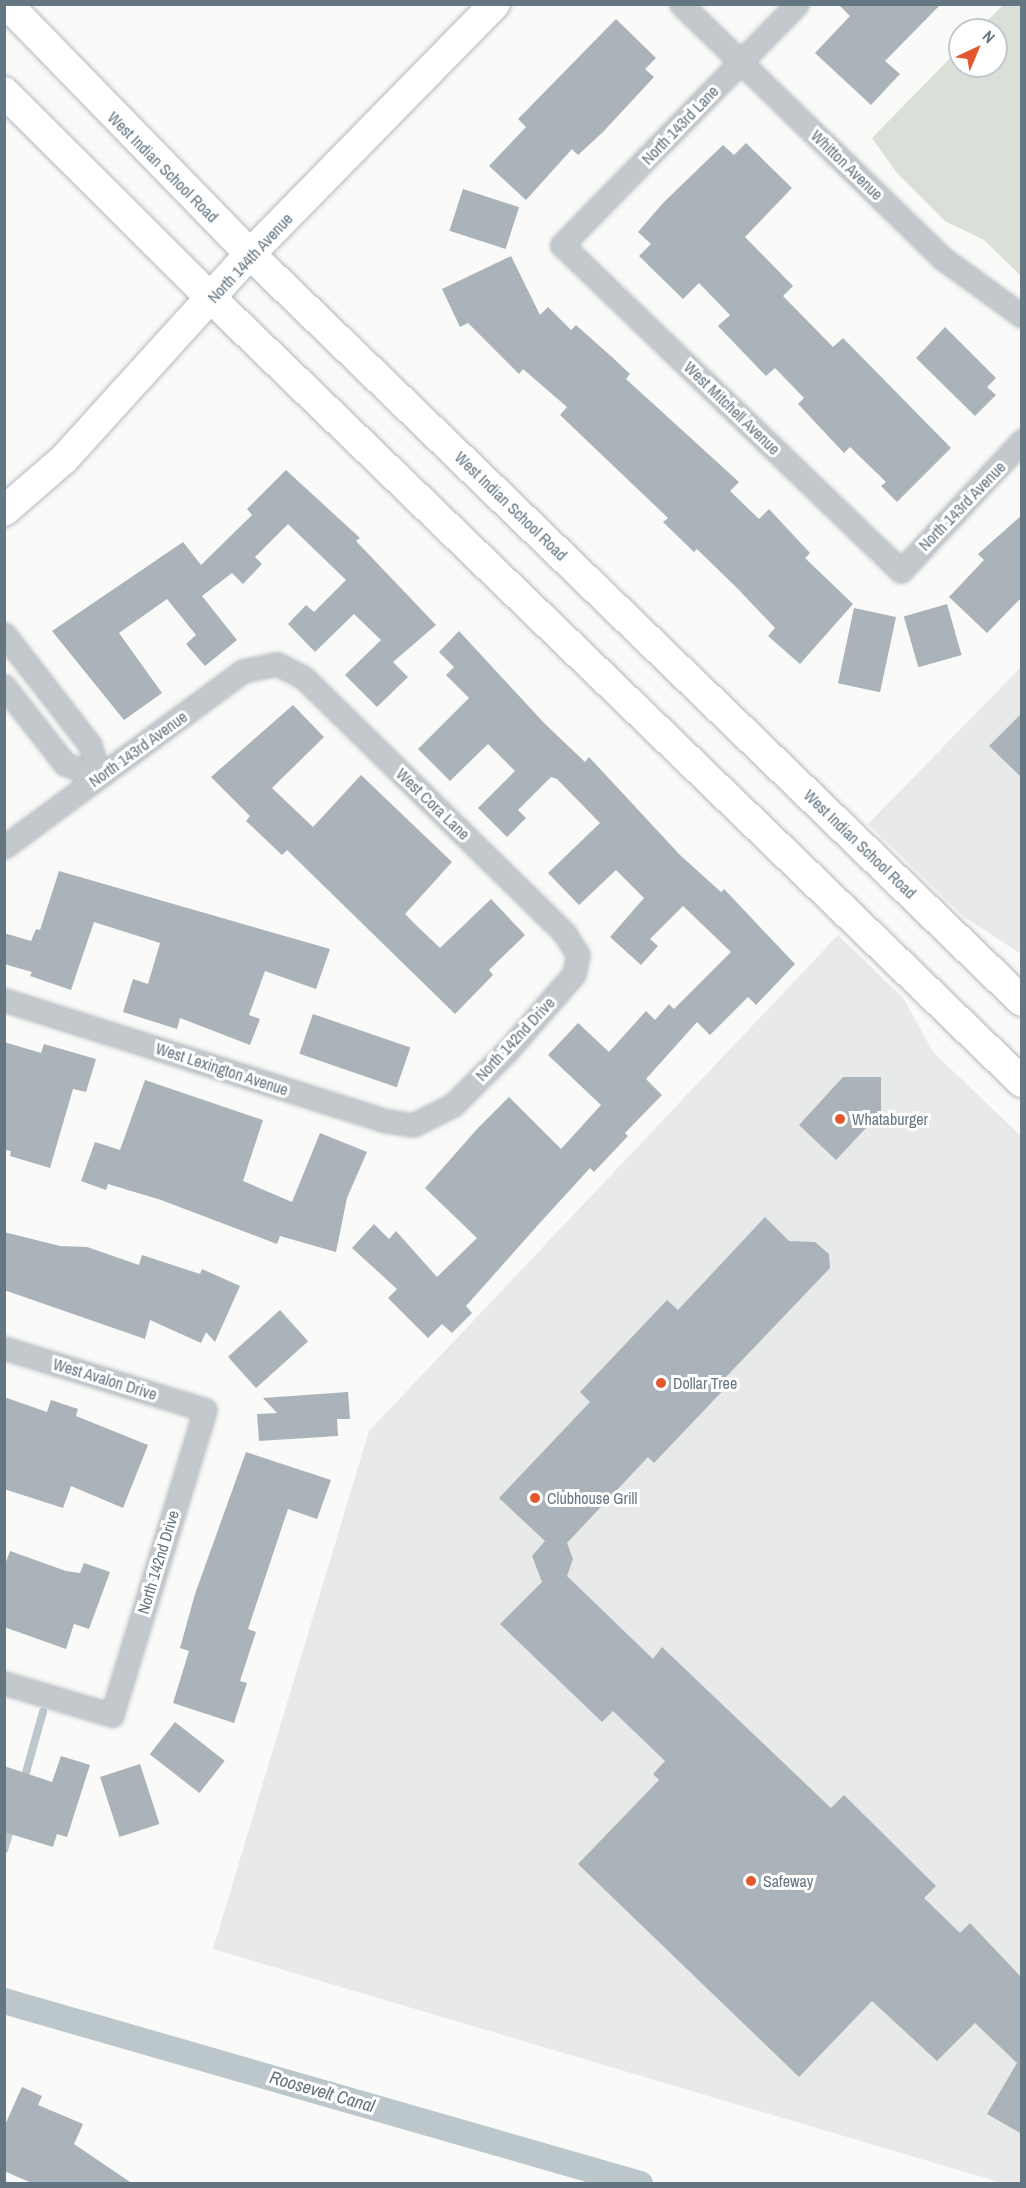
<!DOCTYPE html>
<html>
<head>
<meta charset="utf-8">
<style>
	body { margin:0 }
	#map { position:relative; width:1026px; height:2188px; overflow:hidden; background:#fafaf8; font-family:"Archivo Narrow",sans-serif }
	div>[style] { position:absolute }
	.built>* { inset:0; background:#e8e9e9 }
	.green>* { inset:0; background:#dadfd7 }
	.stream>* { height:8px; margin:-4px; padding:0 4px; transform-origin:4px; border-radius:4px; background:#bbc7cb }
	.canal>* { height:26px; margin:-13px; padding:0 13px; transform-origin:13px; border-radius:13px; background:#bbc7cb }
	.building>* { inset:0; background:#aab3b9; transform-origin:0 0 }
	.roads { filter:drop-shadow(0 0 2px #b3babf) drop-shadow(0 0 2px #b3babf) }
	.street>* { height:21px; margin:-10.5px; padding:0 10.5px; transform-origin:10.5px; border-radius:10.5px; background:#c3c8cc }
	.secondary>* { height:30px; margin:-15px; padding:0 15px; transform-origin:15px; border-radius:15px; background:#fff }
	.dots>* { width:16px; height:16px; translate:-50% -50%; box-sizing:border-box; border:3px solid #fff; border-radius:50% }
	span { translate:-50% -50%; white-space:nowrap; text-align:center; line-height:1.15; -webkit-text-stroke:6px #fff; paint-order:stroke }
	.street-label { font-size:16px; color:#657683 }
	.poi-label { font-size:16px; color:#657683 }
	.left { translate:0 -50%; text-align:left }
	.water-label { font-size:18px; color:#60757c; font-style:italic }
	.frame { position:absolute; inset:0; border:6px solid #657683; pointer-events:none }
	.north { position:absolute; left:948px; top:18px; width:60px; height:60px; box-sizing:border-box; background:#fff; border:2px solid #c1c8cd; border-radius:50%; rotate:44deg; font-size:16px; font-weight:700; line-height:24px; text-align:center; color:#657683 }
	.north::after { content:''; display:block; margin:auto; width:21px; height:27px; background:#e4572e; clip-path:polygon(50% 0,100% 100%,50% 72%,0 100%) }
</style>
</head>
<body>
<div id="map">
	<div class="built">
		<div style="clip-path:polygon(1021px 667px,1021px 954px,964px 917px,868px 824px)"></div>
		<div style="clip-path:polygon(838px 935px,904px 999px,933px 1052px,1021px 1136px,1021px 2183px,1002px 2183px,213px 1949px,369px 1431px)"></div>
	</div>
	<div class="green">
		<div style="clip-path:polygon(1003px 5px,1021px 5px,1021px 276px,984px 240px,945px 221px,897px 173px,872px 138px,960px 48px,960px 66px,996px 66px,996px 30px,978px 30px)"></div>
	</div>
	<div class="stream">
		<div style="left:23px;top:1783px;width:74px;rotate:-74.3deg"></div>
		<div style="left:4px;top:1850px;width:27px;rotate:-73deg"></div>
	</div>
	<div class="canal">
		<div style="left:4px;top:2001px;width:662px;rotate:16.05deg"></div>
	</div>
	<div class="building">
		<div style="clip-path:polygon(838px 4px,941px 4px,885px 61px,900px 74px,871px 105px,815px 53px,850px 16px)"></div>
		<div style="clip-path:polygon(616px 19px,656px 58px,645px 69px,654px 77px,603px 132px,578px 155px,572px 149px,526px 200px,489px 166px,526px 127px,518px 119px)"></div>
		<div style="clip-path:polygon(746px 143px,792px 188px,745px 237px,793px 286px,783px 296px,833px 347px,843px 338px,951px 448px,897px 502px,881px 486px,886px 482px,850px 447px,844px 453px,798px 404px,804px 398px,775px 368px,766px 376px,718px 326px,730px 315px,699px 283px,683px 299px,639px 256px,651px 244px,638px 232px,663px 203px,723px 145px,734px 155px)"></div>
		<div style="left:463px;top:189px;width:59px;height:44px;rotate:18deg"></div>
		<div style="clip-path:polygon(511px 256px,540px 315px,548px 307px,571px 330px,576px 325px,613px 358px,630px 374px,626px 379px,739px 482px,730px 491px,759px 519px,769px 509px,810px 553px,805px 558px,853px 604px,800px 664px,768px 636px,775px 628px,738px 589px,697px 549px,694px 552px,663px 522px,668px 518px,560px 415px,567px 407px,523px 369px,519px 374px,468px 323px,460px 327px,442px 289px)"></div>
		<div style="clip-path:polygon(945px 327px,996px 378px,987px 387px,996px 395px,975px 416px,916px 358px)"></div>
		<div style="clip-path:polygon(286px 470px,360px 538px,356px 541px,436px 625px,393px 662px,408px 677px,377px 707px,345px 675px,381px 640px,354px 614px,315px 652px,288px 624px,306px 605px,314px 612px,346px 580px,288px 524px,255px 557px,262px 564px,243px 584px,232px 573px,202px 596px,237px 640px,205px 666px,186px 644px,196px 635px,167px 599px,119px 633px,162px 693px,124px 720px,52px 631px,183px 542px,201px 565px,252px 515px,247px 509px)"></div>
		<div style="clip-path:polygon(1022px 515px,1022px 597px,987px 633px,949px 597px,984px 560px,978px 554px)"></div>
		<div style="left:947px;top:604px;width:53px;height:45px;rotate:74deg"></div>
		<div style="left:854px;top:608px;width:43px;height:77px;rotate:12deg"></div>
		<div style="clip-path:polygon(459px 631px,545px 724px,585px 762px,589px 757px,680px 855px,721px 892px,724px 889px,795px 964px,756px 1005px,748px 997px,710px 1035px,697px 1022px,646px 1079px,662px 1095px,625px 1133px,628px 1136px,594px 1172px,590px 1168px,538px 1225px,466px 1306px,472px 1313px,452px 1333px,442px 1324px,428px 1338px,388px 1298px,397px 1289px,352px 1248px,374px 1224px,389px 1239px,396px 1231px,437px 1277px,477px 1238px,425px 1188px,478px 1128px,509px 1097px,561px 1149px,601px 1105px,548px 1055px,578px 1023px,609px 1052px,646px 1011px,655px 1020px,669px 1004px,674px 1009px,731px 952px,683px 906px,650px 939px,658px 946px,641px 965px,610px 937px,644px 898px,616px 870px,579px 905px,548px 873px,600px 823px,557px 779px,551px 777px,518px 810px,526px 818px,507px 837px,478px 808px,515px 771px,488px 744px,450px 781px,418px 749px,469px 698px,446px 675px,454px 667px,439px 652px)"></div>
		<div style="clip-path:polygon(293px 705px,324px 737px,272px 788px,313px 827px,361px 775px,452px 862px,405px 914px,418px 927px,440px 948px,491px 899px,525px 935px,489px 970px,493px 975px,455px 1014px,287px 850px,282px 855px,246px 821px,250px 816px,211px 777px)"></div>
		<div style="clip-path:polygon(1022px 713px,1022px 778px,989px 746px)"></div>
		<div style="clip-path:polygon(59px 871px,330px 949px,316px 989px,265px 971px,249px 1015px,260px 1019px,250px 1045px,180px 1018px,177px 1029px,123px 1012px,133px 979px,148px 984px,160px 943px,94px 922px,71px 990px,30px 976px,32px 972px,4px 964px,4px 933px,31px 941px,36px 929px,40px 930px)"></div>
		<div style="left:313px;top:1014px;width:103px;height:42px;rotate:19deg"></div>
		<div style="clip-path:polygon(4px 1042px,41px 1053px,44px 1044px,96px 1059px,86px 1092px,73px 1089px,50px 1168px,10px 1156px,11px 1151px,4px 1150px)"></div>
		<div style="clip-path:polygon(843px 1077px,881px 1077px,881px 1112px,836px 1160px,799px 1125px)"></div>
		<div style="clip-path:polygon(145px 1080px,263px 1120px,243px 1181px,292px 1202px,320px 1133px,367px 1152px,347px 1198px,336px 1252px,280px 1236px,277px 1244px,161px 1200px,108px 1184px,106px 1190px,81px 1181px,95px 1142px,120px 1150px)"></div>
		<div style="clip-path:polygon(765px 1217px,789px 1241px,815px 1242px,829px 1254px,830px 1268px,725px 1378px,730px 1383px,654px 1463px,648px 1457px,567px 1543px,573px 1559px,567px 1576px,653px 1659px,662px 1647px,831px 1808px,844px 1795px,936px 1886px,924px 1898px,960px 1933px,970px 1923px,1022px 1978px,1022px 2134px,987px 2114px,1017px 2063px,975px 2023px,937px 2061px,872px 2001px,799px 2077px,578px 1864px,659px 1780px,653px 1774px,665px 1761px,613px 1711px,602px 1722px,500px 1624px,542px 1582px,532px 1556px,545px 1541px,499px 1498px,590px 1402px,580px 1392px,667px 1300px,678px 1310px)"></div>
		<div style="clip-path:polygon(4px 1232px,60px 1246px,87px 1247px,139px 1265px,142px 1255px,200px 1274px,202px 1269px,240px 1286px,215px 1342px,206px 1332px,201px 1343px,150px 1320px,145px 1339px,4px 1290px)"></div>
		<div style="left:280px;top:1310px;width:42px;height:70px;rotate:48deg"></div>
		<div style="clip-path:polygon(348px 1392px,350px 1419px,337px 1419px,338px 1436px,259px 1441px,257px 1414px,277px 1413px,263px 1398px)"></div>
		<div style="clip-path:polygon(4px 1397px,47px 1412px,51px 1400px,78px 1409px,76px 1416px,148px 1445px,123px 1508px,71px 1486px,63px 1508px,4px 1489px)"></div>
		<div style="clip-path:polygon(246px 1452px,331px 1480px,317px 1519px,288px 1509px,248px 1629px,256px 1632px,240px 1681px,247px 1683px,234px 1723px,173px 1703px,189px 1651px,180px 1648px,195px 1594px)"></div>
		<div style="clip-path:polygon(10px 1551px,66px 1571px,80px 1573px,84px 1563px,110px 1572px,89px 1629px,74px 1624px,66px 1649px,4px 1627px,4px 1567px)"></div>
		<div style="left:175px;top:1722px;width:63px;height:41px;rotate:38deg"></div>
		<div style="clip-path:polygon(61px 1756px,90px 1765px,67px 1837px,57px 1834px,53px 1847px,4px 1832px,4px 1766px,52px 1782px)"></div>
		<div style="left:140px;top:1764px;width:63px;height:42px;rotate:72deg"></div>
		<div style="clip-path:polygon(22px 2087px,42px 2096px,38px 2105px,83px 2124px,74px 2144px,133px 2184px,34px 2184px,4px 2171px,4px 2127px)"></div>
	</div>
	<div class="roads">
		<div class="street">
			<div style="left:681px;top:4px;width:364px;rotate:44.2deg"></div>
			<div style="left:942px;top:258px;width:99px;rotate:35.9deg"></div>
			<div style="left:797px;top:4px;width:337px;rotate:134.3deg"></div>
			<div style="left:562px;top:245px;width:470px;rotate:43.9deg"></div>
			<div style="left:901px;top:571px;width:178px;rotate:-47.1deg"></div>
			<div style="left:4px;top:634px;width:140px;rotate:52.2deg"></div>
			<div style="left:90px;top:745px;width:33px;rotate:74deg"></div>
			<div style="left:4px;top:686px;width:99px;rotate:52deg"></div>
			<div style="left:65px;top:764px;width:36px;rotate:21deg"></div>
			<div style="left:4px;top:847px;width:297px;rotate:-36.4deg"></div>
			<div style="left:243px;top:671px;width:35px;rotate:-12deg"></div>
			<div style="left:277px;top:664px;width:29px;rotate:27deg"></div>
			<div style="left:303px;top:677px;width:367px;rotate:44.4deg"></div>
			<div style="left:565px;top:934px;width:25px;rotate:58deg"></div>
			<div style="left:578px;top:955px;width:19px;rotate:102deg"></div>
			<div style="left:574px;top:974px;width:102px;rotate:131deg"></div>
			<div style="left:507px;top:1051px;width:76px;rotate:135deg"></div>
			<div style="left:453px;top:1105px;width:45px;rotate:153.4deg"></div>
			<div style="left:413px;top:1125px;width:30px;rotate:-171deg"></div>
			<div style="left:383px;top:1120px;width:398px;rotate:-162.4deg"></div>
			<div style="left:4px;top:1348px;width:210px;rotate:17.1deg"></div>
			<div style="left:205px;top:1410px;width:319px;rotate:107deg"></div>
			<div style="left:112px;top:1715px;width:113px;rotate:-163.5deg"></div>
		</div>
		<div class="secondary">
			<div style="left:7px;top:4px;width:349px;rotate:45.8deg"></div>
			<div style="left:250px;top:254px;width:1074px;rotate:44.06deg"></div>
			<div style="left:4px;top:92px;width:293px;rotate:44.9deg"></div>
			<div style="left:212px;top:299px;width:1127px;rotate:44.03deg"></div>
			<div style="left:4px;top:511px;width:79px;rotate:-40.9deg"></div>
			<div style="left:64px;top:459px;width:277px;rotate:-47.8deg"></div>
			<div style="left:250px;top:254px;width:350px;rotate:-45.6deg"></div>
		</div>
	</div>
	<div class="dots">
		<div style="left:840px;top:1119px;background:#e4572e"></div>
		<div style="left:661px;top:1383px;background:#e4572e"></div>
		<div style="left:535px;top:1498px;background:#e4572e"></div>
		<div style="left:751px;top:1881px;background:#e4572e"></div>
	</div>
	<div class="street-label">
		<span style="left:680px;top:125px;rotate:-46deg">North 143rd Lane</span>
		<span style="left:847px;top:165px;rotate:44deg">Whitton Avenue</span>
		<span style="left:163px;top:167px;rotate:45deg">West Indian School Road</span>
		<span style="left:250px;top:258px;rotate:-47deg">North 144th Avenue</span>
		<span style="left:732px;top:408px;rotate:44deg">West Mitchell Avenue</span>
		<span style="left:511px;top:506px;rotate:44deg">West Indian School Road</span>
		<span style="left:962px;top:506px;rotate:-46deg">North 143rd Avenue</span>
		<span style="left:138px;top:749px;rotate:-36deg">North 143rd Avenue</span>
		<span style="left:433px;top:804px;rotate:44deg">West Cora Lane</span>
		<span style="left:860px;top:844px;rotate:44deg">West Indian School Road</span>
		<span style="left:515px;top:1039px;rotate:-47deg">North 142nd Drive</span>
		<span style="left:222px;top:1069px;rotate:18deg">West Lexington Avenue</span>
		<span style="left:105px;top:1379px;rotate:17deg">West Avalon Drive</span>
		<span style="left:158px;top:1562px;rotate:-73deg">North 142nd Drive</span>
	</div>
	<div class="poi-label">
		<span class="left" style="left:852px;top:1119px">Whataburger</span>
		<span class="left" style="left:673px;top:1383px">Dollar Tree</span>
		<span class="left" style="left:547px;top:1498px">Clubhouse Grill</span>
		<span class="left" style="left:763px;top:1881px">Safeway</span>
	</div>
	<div class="water-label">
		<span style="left:322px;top:2092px;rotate:16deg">Roosevelt Canal</span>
	</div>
	<div class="frame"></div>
	<div class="north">N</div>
</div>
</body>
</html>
